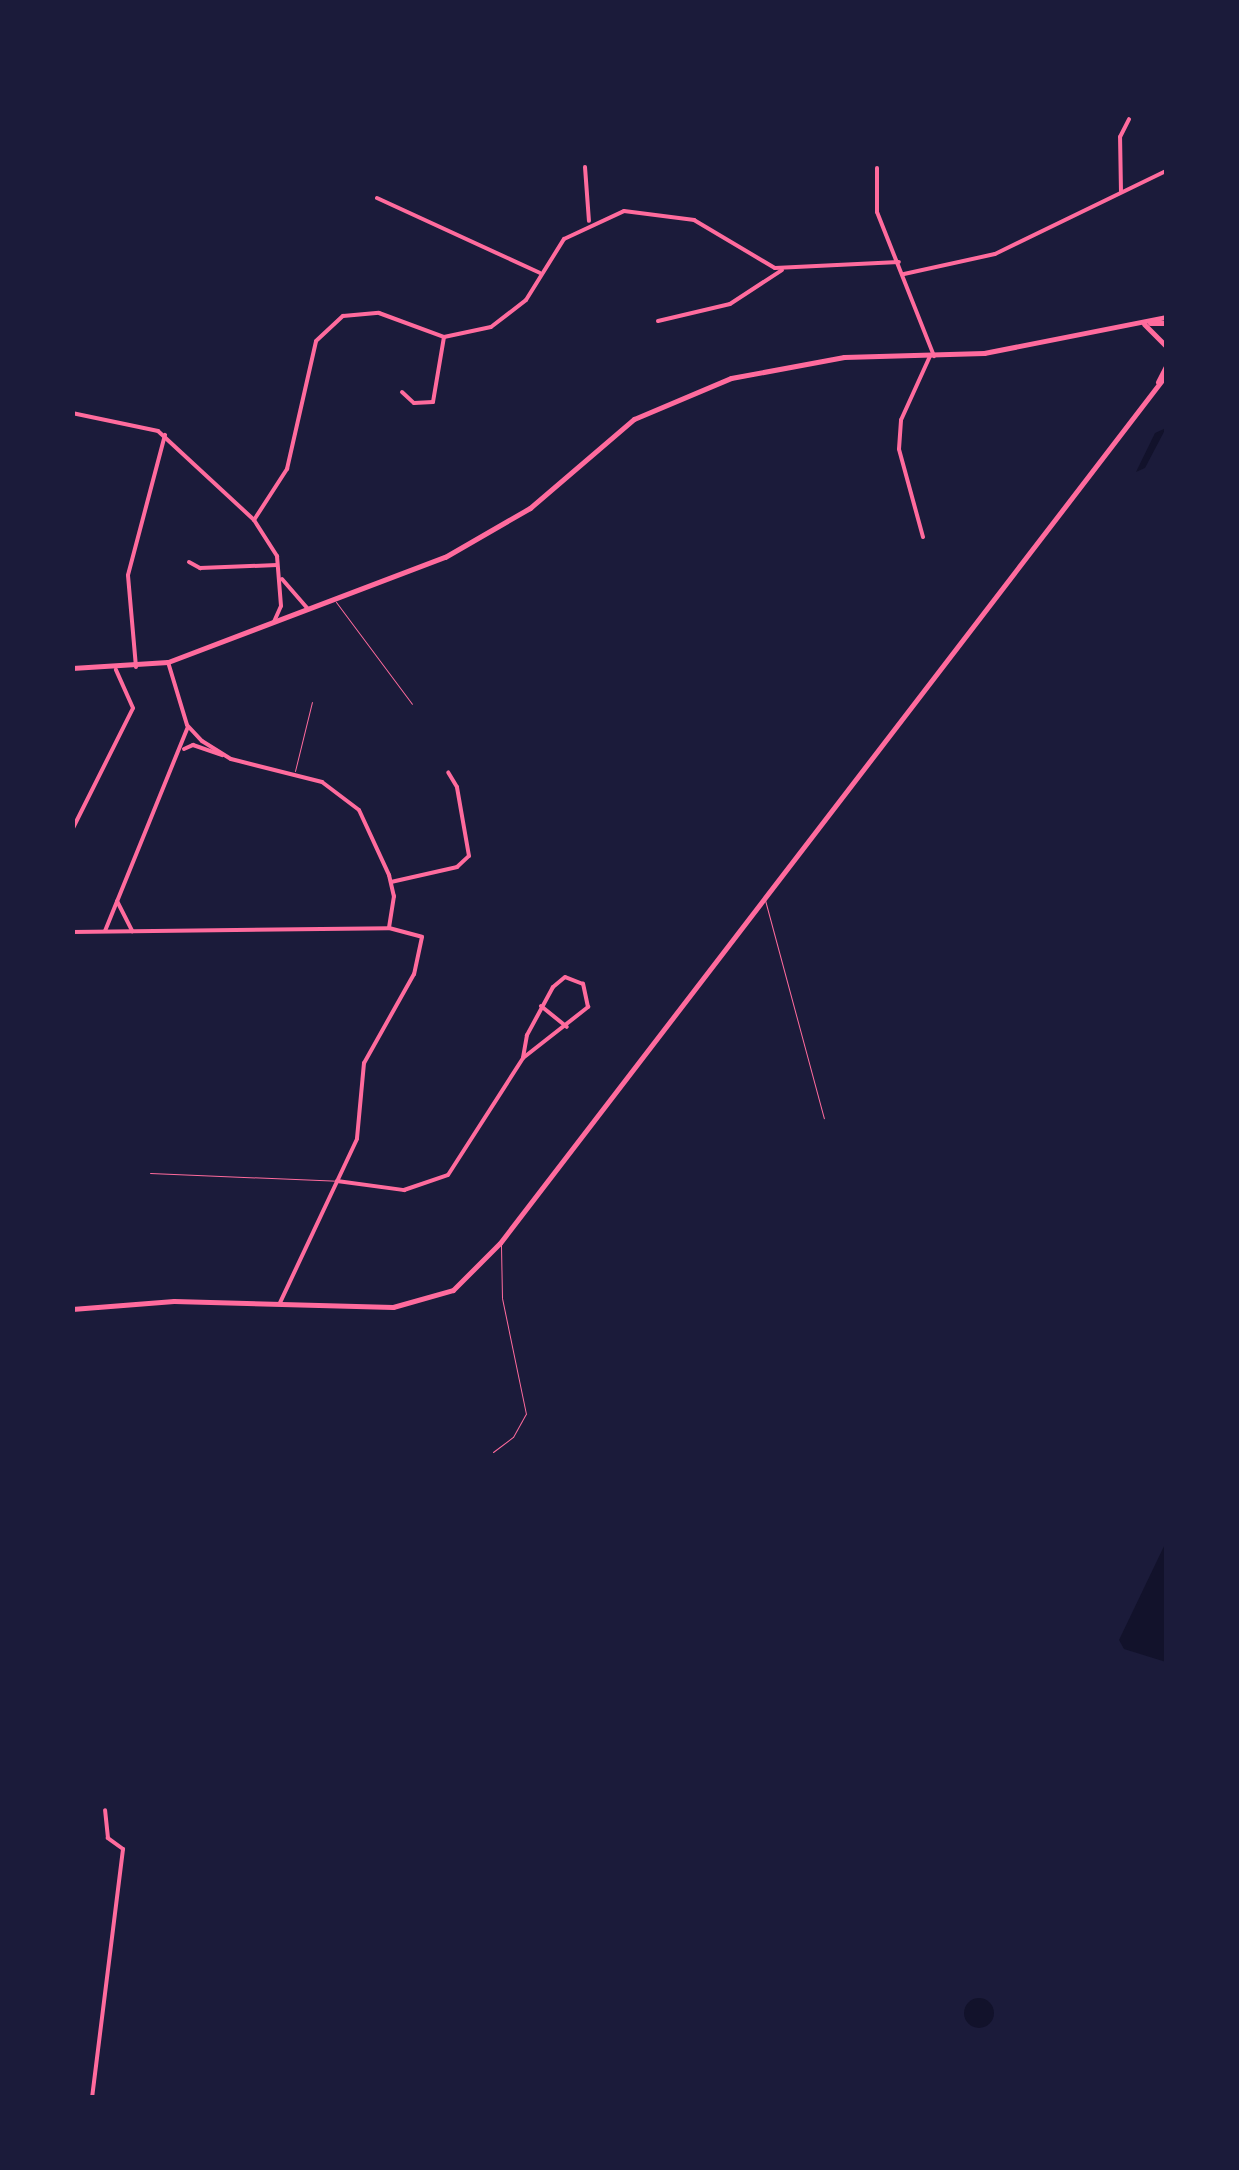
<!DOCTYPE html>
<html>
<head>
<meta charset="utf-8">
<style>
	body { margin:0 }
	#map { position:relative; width:1239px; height:2170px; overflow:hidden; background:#1b1b3a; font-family:"Fira Sans",sans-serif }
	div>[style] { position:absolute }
	.water>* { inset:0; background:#12122b }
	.round { border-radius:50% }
	.service>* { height:1px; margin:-0.5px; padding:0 0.5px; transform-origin:0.5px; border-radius:0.5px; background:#ff6b9d }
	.minor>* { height:4px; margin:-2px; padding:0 2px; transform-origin:2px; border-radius:2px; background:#ff6b9d }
	.tertiary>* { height:5px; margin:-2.5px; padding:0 2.5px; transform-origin:2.5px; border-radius:2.5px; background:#ff6b9d }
	.secondary>* { height:5px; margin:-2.5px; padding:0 2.5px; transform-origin:2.5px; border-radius:2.5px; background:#ff6b9d }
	span { translate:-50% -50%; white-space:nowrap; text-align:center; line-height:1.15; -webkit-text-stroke:9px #1b1b3a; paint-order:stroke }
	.frame { position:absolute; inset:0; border:75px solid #1b1b3a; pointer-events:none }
</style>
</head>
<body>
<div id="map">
	<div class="water">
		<div style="clip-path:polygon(1166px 428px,1145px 468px,1136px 472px,1155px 433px)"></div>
		<div style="clip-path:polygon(1166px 1542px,1166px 1662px,1124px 1649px,1119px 1640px)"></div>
		<div class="round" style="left:964px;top:1998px;width:30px;height:30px"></div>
	</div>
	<div class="service">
		<div style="left:336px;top:602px;width:127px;rotate:53.3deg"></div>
		<div style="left:295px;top:771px;width:71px;rotate:-76.2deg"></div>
		<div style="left:765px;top:900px;width:226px;rotate:74.9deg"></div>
		<div style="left:150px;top:1173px;width:187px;rotate:2.4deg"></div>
		<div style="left:493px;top:1452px;width:25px;rotate:-37deg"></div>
		<div style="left:513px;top:1437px;width:26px;rotate:-61deg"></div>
		<div style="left:526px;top:1414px;width:118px;rotate:-101.7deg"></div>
		<div style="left:502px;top:1298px;width:54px;rotate:-91.1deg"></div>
	</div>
	<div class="minor">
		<div style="left:585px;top:167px;width:54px;rotate:85.8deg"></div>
		<div style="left:877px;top:168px;width:44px;rotate:90deg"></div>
		<div style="left:877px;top:212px;width:155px;rotate:68.4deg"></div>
		<div style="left:1121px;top:192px;width:55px;rotate:-91deg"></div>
		<div style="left:1120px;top:137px;width:20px;rotate:-63deg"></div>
		<div style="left:377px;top:198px;width:179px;rotate:24.7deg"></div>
		<div style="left:904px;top:274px;width:93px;rotate:-12.4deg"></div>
		<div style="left:995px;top:254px;width:190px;rotate:-25.9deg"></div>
		<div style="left:658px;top:321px;width:74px;rotate:-13.3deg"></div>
		<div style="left:730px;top:304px;width:62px;rotate:-33.2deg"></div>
		<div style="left:402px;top:392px;width:16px;rotate:43deg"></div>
		<div style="left:414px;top:403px;width:19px;rotate:-3deg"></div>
		<div style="left:433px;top:402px;width:66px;rotate:-80.4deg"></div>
		<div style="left:72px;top:413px;width:88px;rotate:11.8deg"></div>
		<div style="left:158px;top:431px;width:131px;rotate:42.8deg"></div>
		<div style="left:254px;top:520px;width:43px;rotate:57.4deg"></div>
		<div style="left:277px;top:556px;width:50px;rotate:85.4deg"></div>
		<div style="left:281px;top:606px;width:17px;rotate:114deg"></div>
		<div style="left:254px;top:520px;width:61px;rotate:-57.1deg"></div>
		<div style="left:287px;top:469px;width:131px;rotate:-77.2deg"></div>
		<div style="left:316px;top:341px;width:37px;rotate:-43deg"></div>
		<div style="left:343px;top:316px;width:36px;rotate:-5deg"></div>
		<div style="left:379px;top:313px;width:69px;rotate:20.3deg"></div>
		<div style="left:444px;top:337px;width:48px;rotate:-12deg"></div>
		<div style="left:491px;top:327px;width:44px;rotate:-37.6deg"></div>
		<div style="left:526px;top:300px;width:72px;rotate:-58.1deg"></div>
		<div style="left:564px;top:239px;width:66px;rotate:-25deg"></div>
		<div style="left:624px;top:211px;width:71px;rotate:7.3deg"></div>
		<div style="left:694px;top:220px;width:94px;rotate:30.7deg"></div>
		<div style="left:775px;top:268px;width:124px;rotate:-2.8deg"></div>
		<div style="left:923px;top:537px;width:91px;rotate:-105.3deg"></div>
		<div style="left:899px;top:449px;width:29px;rotate:-86deg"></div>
		<div style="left:901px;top:420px;width:70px;rotate:-65.6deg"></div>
		<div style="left:189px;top:562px;width:13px;rotate:29deg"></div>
		<div style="left:200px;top:568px;width:77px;rotate:-2.2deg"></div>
		<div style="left:282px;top:579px;width:40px;rotate:49deg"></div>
		<div style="left:168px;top:662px;width:66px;rotate:73.2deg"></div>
		<div style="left:187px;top:725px;width:22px;rotate:47deg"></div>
		<div style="left:202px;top:741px;width:34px;rotate:32deg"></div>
		<div style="left:231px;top:759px;width:94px;rotate:14.2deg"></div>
		<div style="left:322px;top:782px;width:46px;rotate:37.1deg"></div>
		<div style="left:359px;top:810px;width:72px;rotate:65.2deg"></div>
		<div style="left:389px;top:875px;width:22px;rotate:77deg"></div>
		<div style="left:394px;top:896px;width:32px;rotate:99deg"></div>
		<div style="left:136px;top:667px;width:92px;rotate:-95deg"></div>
		<div style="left:128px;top:575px;width:145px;rotate:-75.2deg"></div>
		<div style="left:184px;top:749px;width:10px;rotate:-24deg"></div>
		<div style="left:193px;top:745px;width:31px;rotate:19deg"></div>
		<div style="left:72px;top:830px;width:136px;rotate:-63.4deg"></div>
		<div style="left:133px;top:708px;width:42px;rotate:-114.1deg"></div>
		<div style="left:391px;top:882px;width:68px;rotate:-12.8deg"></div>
		<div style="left:457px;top:867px;width:16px;rotate:-43deg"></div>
		<div style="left:469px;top:856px;width:70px;rotate:-99.9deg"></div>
		<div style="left:457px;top:787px;width:17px;rotate:-121deg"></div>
		<div style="left:117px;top:901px;width:34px;rotate:63deg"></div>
		<div style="left:105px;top:931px;width:220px;rotate:-67.9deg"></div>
		<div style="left:72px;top:932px;width:317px;rotate:-0.7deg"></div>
		<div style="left:389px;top:928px;width:34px;rotate:15deg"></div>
		<div style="left:422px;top:937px;width:38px;rotate:102deg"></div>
		<div style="left:414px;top:974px;width:102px;rotate:119.3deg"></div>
		<div style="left:364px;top:1063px;width:76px;rotate:95.3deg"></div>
		<div style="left:357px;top:1139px;width:181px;rotate:115.2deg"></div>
		<div style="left:541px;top:1006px;width:33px;rotate:39deg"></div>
		<div style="left:337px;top:1181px;width:68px;rotate:7.7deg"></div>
		<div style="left:404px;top:1190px;width:46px;rotate:-18.8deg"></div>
		<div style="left:448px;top:1175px;width:139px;rotate:-57.3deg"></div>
		<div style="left:523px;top:1058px;width:83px;rotate:-38.1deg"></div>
		<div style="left:588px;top:1007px;width:24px;rotate:-102deg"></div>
		<div style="left:583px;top:984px;width:19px;rotate:-159deg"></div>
		<div style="left:565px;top:977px;width:16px;rotate:140deg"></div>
		<div style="left:553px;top:987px;width:55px;rotate:118.4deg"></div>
		<div style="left:527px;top:1035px;width:23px;rotate:100deg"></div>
		<div style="left:92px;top:2098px;width:251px;rotate:-82.9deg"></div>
		<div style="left:123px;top:1849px;width:19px;rotate:-144deg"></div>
		<div style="left:108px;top:1838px;width:28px;rotate:-96deg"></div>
	</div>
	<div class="tertiary">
		<div style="left:1150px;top:323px;width:16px"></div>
		<div style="left:1144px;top:324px;width:31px;rotate:45deg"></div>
		<div style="left:72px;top:668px;width:96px;rotate:-3.6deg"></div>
		<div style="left:168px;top:662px;width:296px;rotate:-20.8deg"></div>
		<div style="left:445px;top:557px;width:98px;rotate:-30deg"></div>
		<div style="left:530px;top:508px;width:137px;rotate:-40.6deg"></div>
		<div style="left:634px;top:419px;width:105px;rotate:-22.9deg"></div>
		<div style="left:731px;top:378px;width:115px;rotate:-10.5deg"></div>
		<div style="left:844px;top:357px;width:140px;rotate:-1.6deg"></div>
		<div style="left:984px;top:353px;width:186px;rotate:-11.2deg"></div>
	</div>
	<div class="secondary">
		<div style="left:1158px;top:382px;width:18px;rotate:-63deg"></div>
		<div style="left:72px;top:1309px;width:102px;rotate:-4.5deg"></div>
		<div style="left:174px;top:1301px;width:219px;rotate:1.6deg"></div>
		<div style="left:393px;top:1307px;width:62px;rotate:-15.8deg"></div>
		<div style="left:453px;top:1290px;width:66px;rotate:-45deg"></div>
		<div style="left:500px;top:1243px;width:1094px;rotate:-52.5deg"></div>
	</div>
	<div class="frame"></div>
</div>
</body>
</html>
